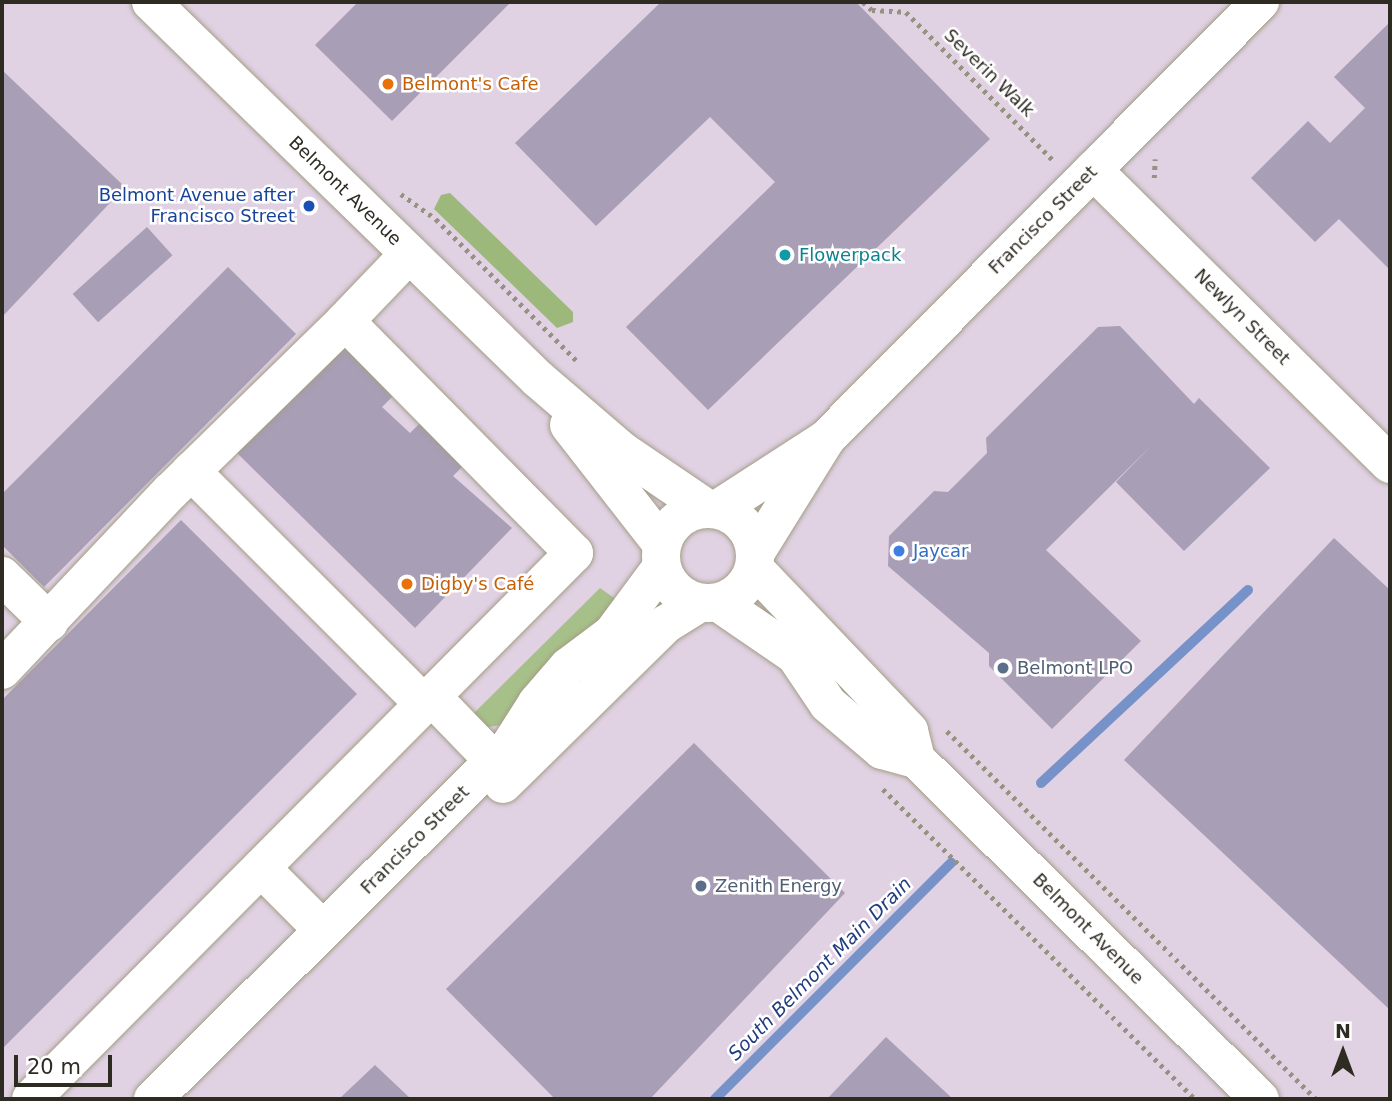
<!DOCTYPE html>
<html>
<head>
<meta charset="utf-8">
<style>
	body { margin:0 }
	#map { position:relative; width:1392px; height:1101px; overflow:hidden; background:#e7e1c9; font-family:"DejaVu Sans",sans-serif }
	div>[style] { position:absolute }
	.industrial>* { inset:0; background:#e0d1e3; transform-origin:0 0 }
	.green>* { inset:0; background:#a7c089 }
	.forest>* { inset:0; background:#9db87b }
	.stream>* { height:10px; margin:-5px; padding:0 5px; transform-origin:5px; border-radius:5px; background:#7792c9 }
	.building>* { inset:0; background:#a89eb5; transform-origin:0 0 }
	.path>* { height:4.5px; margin-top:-2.25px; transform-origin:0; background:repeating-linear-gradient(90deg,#969281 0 3.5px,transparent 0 8.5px) }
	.roads { filter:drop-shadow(0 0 2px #a39e87) drop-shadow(0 0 2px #a39e87) }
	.minor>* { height:38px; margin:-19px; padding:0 19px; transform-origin:19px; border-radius:19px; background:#fff }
	.major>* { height:38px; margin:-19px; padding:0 19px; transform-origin:19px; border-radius:19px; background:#fff }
	.major>.ring { margin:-19px; padding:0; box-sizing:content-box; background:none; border:38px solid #fff; border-radius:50% }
	.dots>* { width:19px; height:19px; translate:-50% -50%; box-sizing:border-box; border:4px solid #fff; border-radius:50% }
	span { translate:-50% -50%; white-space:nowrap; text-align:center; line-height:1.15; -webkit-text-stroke:5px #fff; paint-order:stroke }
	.street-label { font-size:18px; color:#2d2b22 }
	.food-label { font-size:18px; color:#c56008 }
	.left { translate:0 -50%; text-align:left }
	.transit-label { font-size:18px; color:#164399 }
	.right { translate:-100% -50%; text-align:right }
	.culture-label { font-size:18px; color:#0d838f }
	.shop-label { font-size:18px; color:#366cbe }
	.service-label { font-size:18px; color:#4e5e75 }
	.water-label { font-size:19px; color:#213c7f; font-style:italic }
	.frame { position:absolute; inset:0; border:4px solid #2d2b22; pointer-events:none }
	.north { position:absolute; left:1308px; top:1017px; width:70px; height:70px; -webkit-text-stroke:5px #fff; paint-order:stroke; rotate:0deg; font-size:19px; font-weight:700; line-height:28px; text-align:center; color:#2d2b22 }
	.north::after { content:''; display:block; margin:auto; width:24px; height:32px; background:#2d2b22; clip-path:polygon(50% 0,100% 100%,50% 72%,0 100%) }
	.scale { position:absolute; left:14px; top:1055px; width:98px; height:32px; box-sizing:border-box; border:4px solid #2d2b22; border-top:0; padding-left:9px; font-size:21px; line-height:24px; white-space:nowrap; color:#2d2b22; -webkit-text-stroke:5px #fff; paint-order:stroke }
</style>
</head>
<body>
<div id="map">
	<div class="industrial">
		<div style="left:2px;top:2px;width:1388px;height:1097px"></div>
	</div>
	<div class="green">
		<div style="clip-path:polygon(600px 588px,617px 600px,611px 611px,500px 725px,483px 728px,472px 715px)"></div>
	</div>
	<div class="forest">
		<div style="clip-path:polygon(450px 193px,573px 312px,573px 322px,557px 328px,434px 209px,441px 195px)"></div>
	</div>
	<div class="stream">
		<div style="left:1041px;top:783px;width:283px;rotate:-43deg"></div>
		<div style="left:715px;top:1099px;width:334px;rotate:-45deg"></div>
	</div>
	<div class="building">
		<div style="clip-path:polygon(358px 2px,511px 2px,392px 121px,315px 45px)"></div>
		<div style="clip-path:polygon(661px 2px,856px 2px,990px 139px,708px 410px,626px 327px,775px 182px,710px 117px,596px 226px,515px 143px)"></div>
		<div style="clip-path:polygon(1390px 22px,1390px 270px,1339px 219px,1315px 242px,1251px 178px,1308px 121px,1330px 143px,1365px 108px,1334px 77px)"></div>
		<div style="clip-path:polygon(2px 70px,125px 187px,2px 317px)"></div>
		<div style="left:147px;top:227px;width:38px;height:100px;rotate:48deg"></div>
		<div style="clip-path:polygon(228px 267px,296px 334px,44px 587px,2px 545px,2px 494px)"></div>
		<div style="clip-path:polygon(1120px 326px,1194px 404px,1199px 398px,1270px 468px,1184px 551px,1116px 482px,1152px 445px,1046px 550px,1141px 641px,1052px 729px,989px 666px,989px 653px,888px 566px,889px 536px,934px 491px,948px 492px,987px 453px,986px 438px,1098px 327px)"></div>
		<div style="clip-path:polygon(343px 342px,395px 394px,382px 407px,410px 433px,423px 420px,466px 463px,453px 476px,512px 528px,415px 628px,235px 451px)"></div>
		<div style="clip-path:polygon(181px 520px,357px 694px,2px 1049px,2px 700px)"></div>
		<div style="clip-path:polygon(1334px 538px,1390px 590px,1390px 1010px,1124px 760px)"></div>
		<div style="clip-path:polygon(694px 743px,845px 893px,650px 1099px,555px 1099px,446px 989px)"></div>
		<div style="clip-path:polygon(886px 1037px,953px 1099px,827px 1099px)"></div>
		<div style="clip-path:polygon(375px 1065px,411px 1099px,339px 1099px)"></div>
	</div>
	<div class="path">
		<div style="left:863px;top:2px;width:12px;rotate:42deg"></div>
		<div style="left:872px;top:10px;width:34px;rotate:3deg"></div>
		<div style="left:906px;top:12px;width:209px;rotate:45.2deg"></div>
		<div style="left:1154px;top:178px;width:19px;rotate:-87deg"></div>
		<div style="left:401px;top:194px;width:43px;rotate:35.5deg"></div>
		<div style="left:436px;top:219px;width:203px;rotate:45.2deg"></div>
		<div style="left:947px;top:731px;width:521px;rotate:44.92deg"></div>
		<div style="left:883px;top:789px;width:440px;rotate:44.8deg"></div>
	</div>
	<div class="roads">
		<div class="minor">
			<div style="left:1093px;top:170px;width:418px;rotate:44.7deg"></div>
			<div style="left:345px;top:321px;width:93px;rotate:-46.3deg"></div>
			<div style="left:191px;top:471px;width:330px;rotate:45deg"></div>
			<div style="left:718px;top:509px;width:129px;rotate:-32.9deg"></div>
			<div style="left:756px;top:552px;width:133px;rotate:-58.2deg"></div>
			<div style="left:826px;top:439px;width:616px;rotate:-45.2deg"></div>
			<div style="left:2px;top:576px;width:66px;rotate:44.4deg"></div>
			<div style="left:2px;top:670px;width:245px;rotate:-46.7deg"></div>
			<div style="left:170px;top:492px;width:245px;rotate:-44.3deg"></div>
			<div style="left:345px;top:321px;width:326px;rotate:45.4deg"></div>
			<div style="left:574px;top:553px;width:770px;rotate:134.84deg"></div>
			<div style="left:432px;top:697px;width:89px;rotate:45.9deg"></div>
			<div style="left:503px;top:784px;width:228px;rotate:-44.5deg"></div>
			<div style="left:666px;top:624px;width:39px;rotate:-32deg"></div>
			<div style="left:261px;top:868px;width:88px;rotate:45deg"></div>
			<div style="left:153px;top:1099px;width:504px;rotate:-44.76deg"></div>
			<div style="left:511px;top:744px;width:49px;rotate:-57.6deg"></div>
			<div style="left:537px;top:703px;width:48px;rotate:-49.3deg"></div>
			<div style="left:568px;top:667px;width:55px;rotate:-36.9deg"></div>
			<div style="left:612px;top:634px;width:82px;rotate:-53.4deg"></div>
		</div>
		<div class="major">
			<div style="left:151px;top:2px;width:540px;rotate:44.25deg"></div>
			<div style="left:538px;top:379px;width:111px;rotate:40.6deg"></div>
			<div style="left:622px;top:451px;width:102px;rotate:34.2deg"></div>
			<div style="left:569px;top:425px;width:150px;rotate:52.1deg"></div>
			<div class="ring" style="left:661px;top:509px;width:56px;height:56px"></div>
			<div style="left:754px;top:568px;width:225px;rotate:46.4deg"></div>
			<div style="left:909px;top:731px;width:29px;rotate:76deg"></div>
			<div style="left:719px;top:603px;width:92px;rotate:34.4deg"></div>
			<div style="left:795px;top:655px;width:59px;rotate:56deg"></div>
			<div style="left:828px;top:704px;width:71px;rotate:40.4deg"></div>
			<div style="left:882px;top:750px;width:35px;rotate:15deg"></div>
			<div style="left:916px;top:759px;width:484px;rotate:44.7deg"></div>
		</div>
	</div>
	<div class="dots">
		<div style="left:388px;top:84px;background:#e8710a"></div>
		<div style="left:309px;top:206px;background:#1a4fb4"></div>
		<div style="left:785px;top:255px;background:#0f9aa8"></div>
		<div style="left:899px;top:551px;background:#3f7fe0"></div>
		<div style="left:407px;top:584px;background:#e8710a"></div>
		<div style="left:1003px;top:668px;background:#5c6f8a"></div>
		<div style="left:701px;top:886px;background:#5c6f8a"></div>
	</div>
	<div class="street-label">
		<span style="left:989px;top:73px;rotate:44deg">Severin Walk</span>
		<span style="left:345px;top:191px;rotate:44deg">Belmont Avenue</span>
		<span style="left:1043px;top:220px;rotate:-45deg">Francisco Street</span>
		<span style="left:1242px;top:317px;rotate:45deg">Newlyn Street</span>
		<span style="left:415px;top:840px;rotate:-45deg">Francisco Street</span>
		<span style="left:1088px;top:929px;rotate:45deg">Belmont Avenue</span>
	</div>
	<div class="food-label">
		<span class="left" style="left:402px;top:84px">Belmont's Cafe</span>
		<span class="left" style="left:421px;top:584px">Digby's Café</span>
	</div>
	<div class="transit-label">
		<span class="right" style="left:295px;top:206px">Belmont Avenue after<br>Francisco Street</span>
	</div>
	<div class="culture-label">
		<span class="left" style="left:799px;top:255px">Flowerpack</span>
	</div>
	<div class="shop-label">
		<span class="left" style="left:913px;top:551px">Jaycar</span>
	</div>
	<div class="service-label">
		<span class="left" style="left:1017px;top:668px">Belmont LPO</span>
		<span class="left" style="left:715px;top:886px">Zenith Energy</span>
	</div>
	<div class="water-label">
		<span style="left:820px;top:969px;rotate:-45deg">South Belmont Main Drain</span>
	</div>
	<div class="frame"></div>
	<div class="north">N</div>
	<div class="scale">20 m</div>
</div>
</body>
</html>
